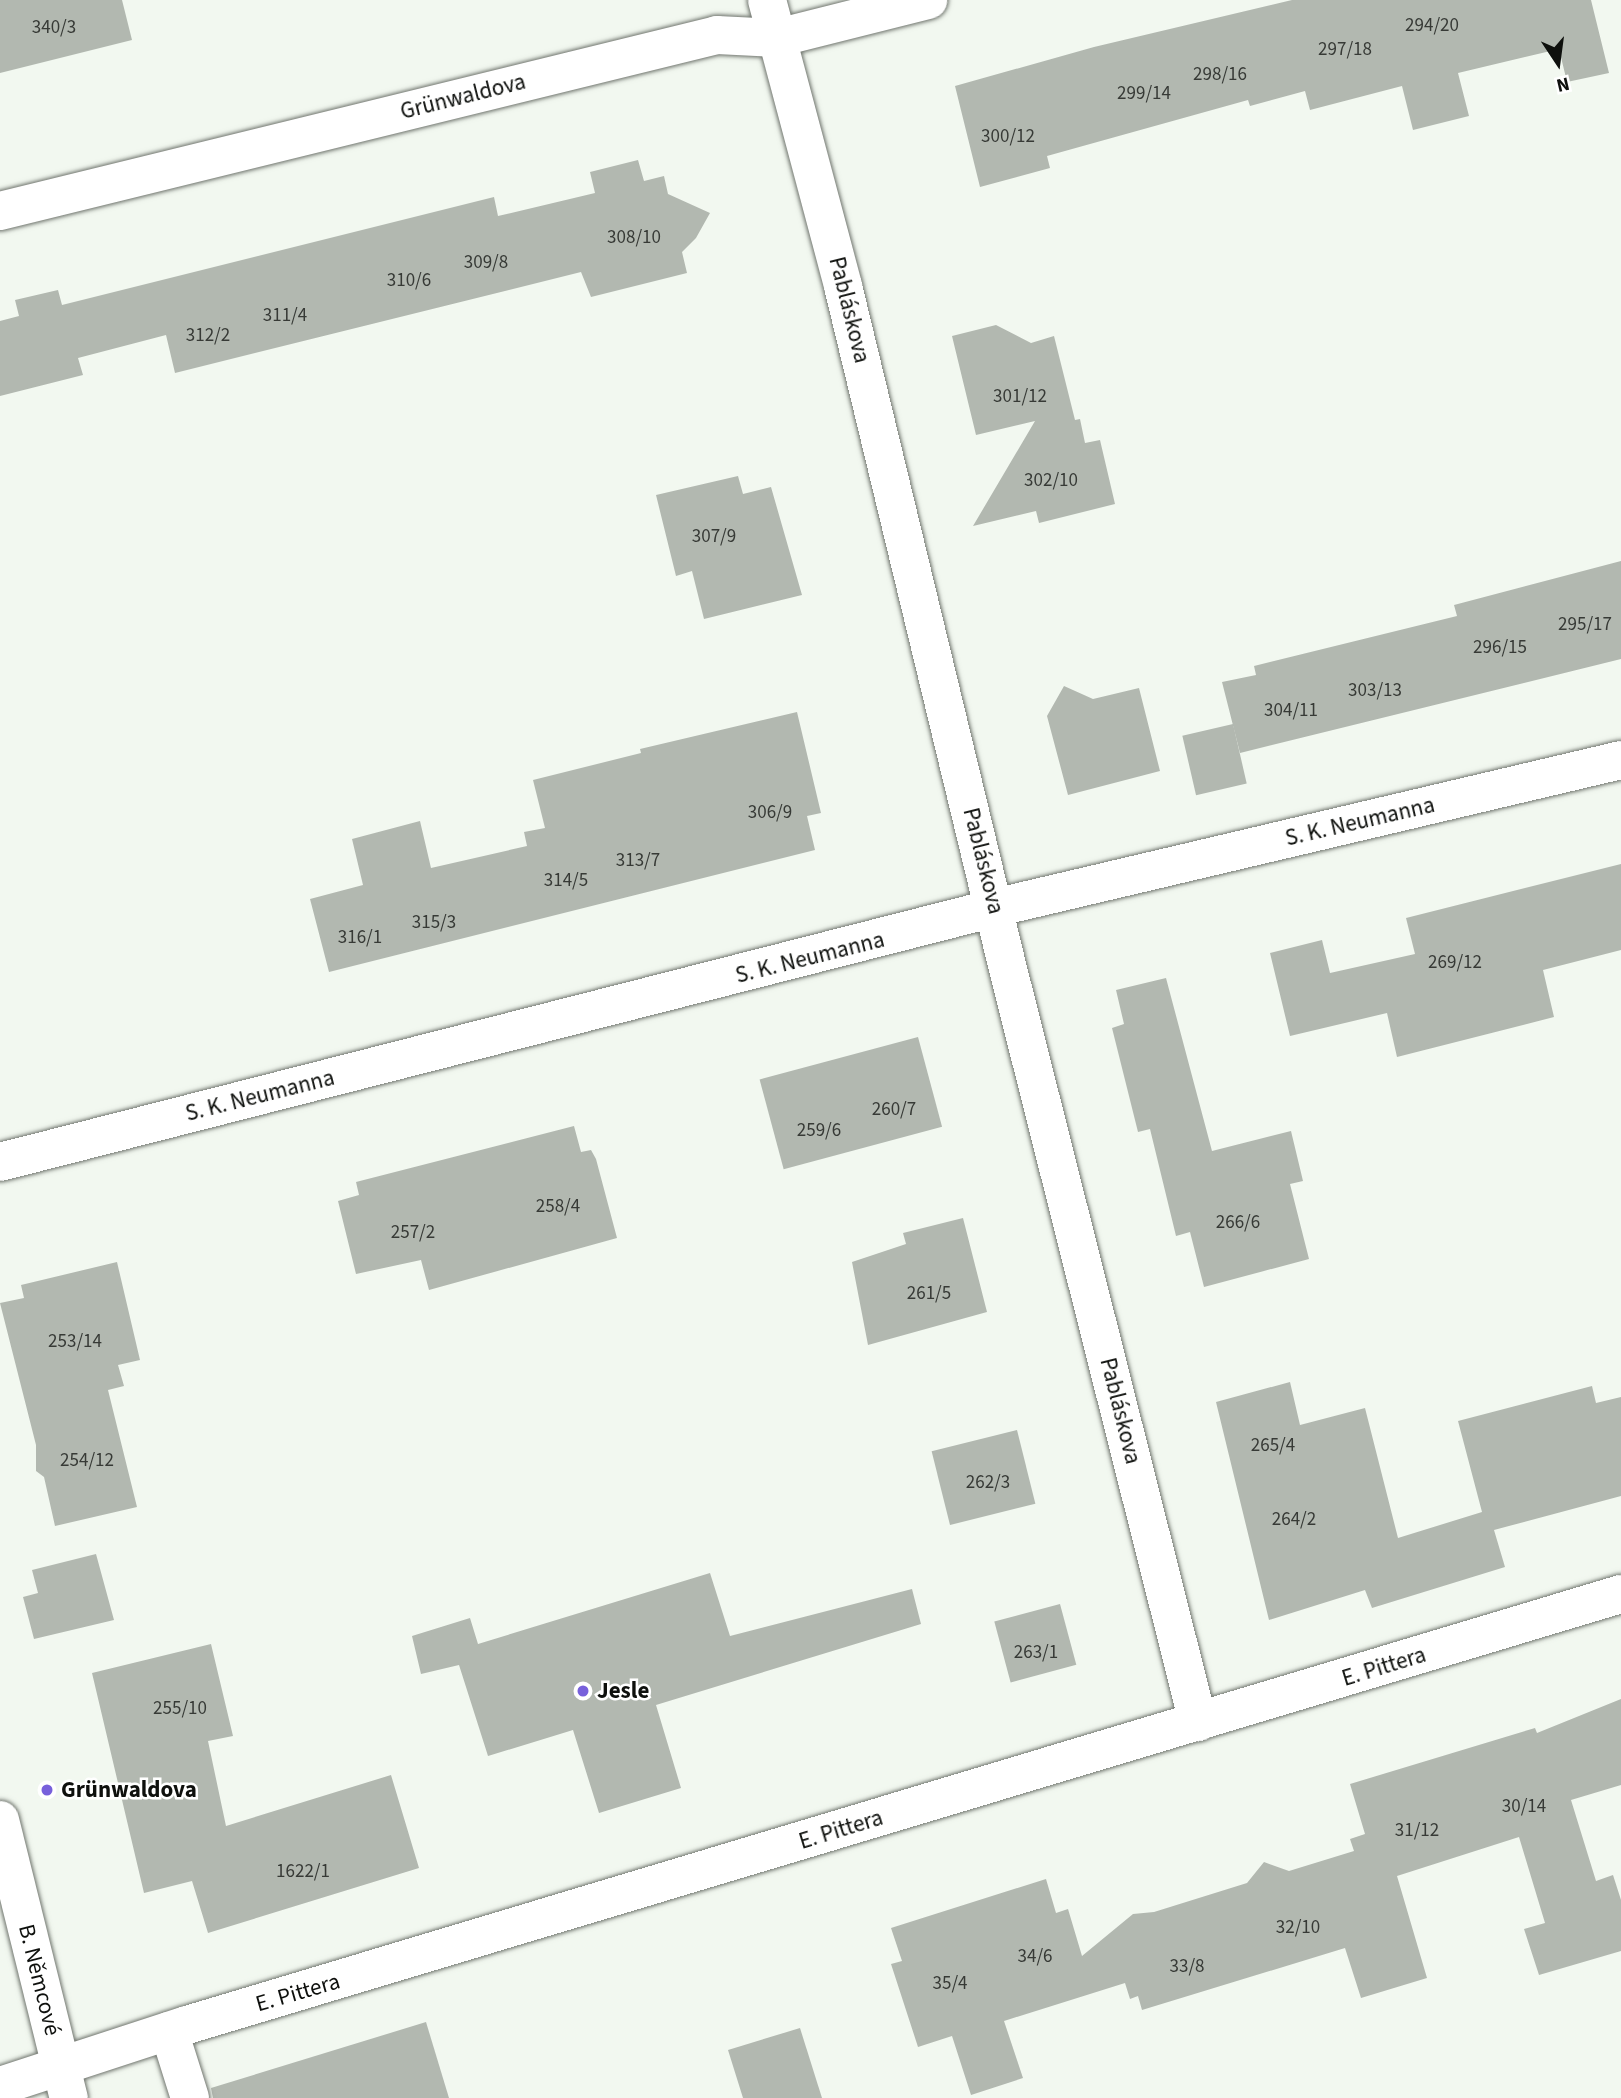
<!DOCTYPE html>
<html>
<head>
<meta charset="utf-8">
<style>
	body { margin:0 }
	#map { position:relative; width:1621px; height:2098px; overflow:hidden; background:#f2f8f0; font-family:"Source Sans 3",sans-serif }
	div>[style] { position:absolute }
	.building>* { inset:0; background:#b2b8b0; transform-origin:0 0 }
	.roads { filter:drop-shadow(0 0 2px #71766f) drop-shadow(0 0 2px #71766f) }
	.minor>* { height:38px; margin:-19px; padding:0 19px; transform-origin:19px; border-radius:19px; background:#fff }
	.dots>* { width:19px; height:19px; translate:-50% -50%; box-sizing:border-box; border:4px solid #fff; border-radius:50% }
	span { translate:-50% -50%; white-space:nowrap; text-align:center; line-height:1.15; -webkit-text-stroke:5px #fff; paint-order:stroke }
	.number-label { font-size:19px; color:#373a36 }
	.number-label span { -webkit-text-stroke-width:0 }
	.street-label { font-size:23px; color:#0e100d }
	.poi-label { font-size:23px; color:#0e100d; font-weight:700 }
	.left { translate:0 -50%; text-align:left }
	.north { position:absolute; left:1523px; top:28px; width:70px; height:70px; -webkit-text-stroke:5px #fff; paint-order:stroke; rotate:167deg; font-size:19px; font-weight:700; line-height:28px; text-align:center; color:#0e100d }
	.north::after { content:''; display:block; margin:auto; width:24px; height:32px; background:#0e100d; clip-path:polygon(50% 0,100% 100%,50% 72%,0 100%) }
</style>
</head>
<body>
<div id="map">
	<div class="building">
		<div style="clip-path:polygon(0 0,122px 0,132px 40px,0 73px)"></div>
		<div style="clip-path:polygon(1292px 0,1591px 0,1609px 73px,1567px 82px,1559px 49px,1458px 73px,1469px 116px,1413px 130px,1402px 86px,1310px 110px,1305px 91px,1250px 106px,1248px 100px,1047px 156px,1050px 168px,980px 187px,955px 86px,1094px 47px)"></div>
		<div style="clip-path:polygon(638px 160px,644px 181px,664px 176px,668px 194px,710px 213px,696px 238px,682px 252px,687px 273px,591px 297px,581px 272px,175px 373px,166px 335px,78px 358px,83px 375px,0 396px,0 321px,19px 316px,15px 300px,58px 290px,62px 305px,494px 197px,498px 216px,595px 193px,590px 172px)"></div>
		<div style="clip-path:polygon(996px 325px,1031px 343px,1054px 336px,1075px 420px,1080px 419px,1085px 443px,1100px 440px,1115px 504px,1039px 523px,1036px 511px,973px 526px,1035px 421px,976px 435px,952px 336px)"></div>
		<div style="clip-path:polygon(738px 476px,743px 494px,771px 487px,802px 595px,704px 619px,692px 571px,676px 576px,656px 495px)"></div>
		<div style="clip-path:polygon(1621px 561px,1621px 659px,1240px 753px,1222px 682px,1256px 675px,1254px 666px,1457px 616px,1454px 605px)"></div>
		<div style="clip-path:polygon(1064px 686px,1093px 699px,1139px 688px,1160px 771px,1068px 795px,1047px 716px)"></div>
		<div style="clip-path:polygon(797px 712px,821px 813px,807px 816px,815px 850px,329px 972px,310px 899px,363px 885px,352px 839px,420px 821px,431px 868px,527px 846px,524px 832px,545px 828px,533px 780px,641px 753px,640px 749px)"></div>
		<div style="left:1233px;top:724px;width:61px;height:52px;rotate:77deg"></div>
		<div style="clip-path:polygon(1621px 864px,1621px 950px,1543px 970px,1554px 1017px,1397px 1057px,1387px 1013px,1290px 1036px,1270px 953px,1322px 940px,1330px 973px,1415px 954px,1406px 918px)"></div>
		<div style="clip-path:polygon(1166px 978px,1212px 1151px,1291px 1131px,1303px 1181px,1290px 1184px,1309px 1259px,1204px 1287px,1190px 1232px,1176px 1236px,1150px 1129px,1138px 1132px,1112px 1028px,1124px 1024px,1116px 990px)"></div>
		<div style="left:918px;top:1037px;width:93px;height:164px;rotate:75deg"></div>
		<div style="clip-path:polygon(574px 1126px,581px 1152px,591px 1150px,596px 1159px,617px 1238px,429px 1290px,421px 1260px,356px 1274px,338px 1201px,359px 1195px,356px 1182px)"></div>
		<div style="clip-path:polygon(963px 1218px,987px 1312px,868px 1345px,852px 1262px,906px 1244px,903px 1233px)"></div>
		<div style="clip-path:polygon(117px 1262px,140px 1360px,118px 1365px,124px 1386px,108px 1390px,137px 1507px,55px 1526px,44px 1477px,36px 1471px,36px 1445px,0 1303px,24px 1298px,21px 1285px)"></div>
		<div style="clip-path:polygon(1290px 1382px,1300px 1425px,1365px 1408px,1398px 1538px,1482px 1512px,1458px 1421px,1592px 1386px,1596px 1403px,1621px 1397px,1621px 1496px,1494px 1530px,1505px 1567px,1372px 1608px,1365px 1590px,1269px 1620px,1216px 1402px)"></div>
		<div style="left:1017px;top:1430px;width:76px;height:88px;rotate:76deg"></div>
		<div style="clip-path:polygon(96px 1554px,114px 1620px,34px 1639px,23px 1597px,38px 1593px,32px 1570px)"></div>
		<div style="clip-path:polygon(710px 1573px,730px 1636px,912px 1589px,921px 1624px,656px 1705px,681px 1788px,599px 1813px,573px 1730px,488px 1756px,459px 1665px,421px 1674px,412px 1636px,470px 1618px,478px 1644px)"></div>
		<div style="left:1060px;top:1604px;width:63px;height:68px;rotate:75deg"></div>
		<div style="clip-path:polygon(211px 1644px,233px 1736px,208px 1741px,226px 1826px,391px 1775px,419px 1868px,208px 1933px,192px 1881px,144px 1893px,92px 1673px)"></div>
		<div style="clip-path:polygon(1621px 1699px,1621px 1785px,1571px 1800px,1596px 1881px,1613px 1875px,1621px 1900px,1621px 1951px,1539px 1975px,1524px 1929px,1545px 1923px,1519px 1837px,1397px 1876px,1427px 1978px,1361px 1998px,1345px 1948px,1142px 2010px,1138px 1996px,1130px 1999px,1125px 1983px,1004px 2021px,1023px 2078px,971px 2095px,952px 2036px,918px 2047px,891px 1964px,902px 1961px,891px 1928px,1046px 1879px,1056px 1913px,1068px 1909px,1082px 1956px,1133px 1914px,1154px 1912px,1247px 1883px,1264px 1862px,1289px 1871px,1354px 1851px,1350px 1839px,1365px 1834px,1350px 1784px,1535px 1728px,1537px 1733px)"></div>
		<div style="clip-path:polygon(426px 2022px,449px 2098px,213px 2098px,211px 2088px)"></div>
		<div style="clip-path:polygon(800px 2028px,822px 2098px,743px 2098px,728px 2050px)"></div>
	</div>
	<div class="roads">
		<div class="minor">
			<div style="left:767px;top:0;width:296px;rotate:75.1deg"></div>
			<div style="left:843px;top:286px;width:699px;rotate:76.42deg"></div>
			<div style="left:1007px;top:965px;width:781px;rotate:75.84deg"></div>
			<div style="left:0;top:211px;width:738px;rotate:-13.79deg"></div>
			<div style="left:717px;top:35px;width:60px;rotate:2.9deg"></div>
			<div style="left:777px;top:38px;width:156px;rotate:-14.1deg"></div>
			<div style="left:0;top:1162px;width:1026px;rotate:-14.33deg"></div>
			<div style="left:994px;top:908px;width:644px;rotate:-13.28deg"></div>
			<div style="left:0;top:1820px;width:286px;rotate:76.1deg"></div>
			<div style="left:169px;top:2031px;width:70px;rotate:72.6deg"></div>
			<div style="left:0;top:2086px;width:197px;rotate:-18.1deg"></div>
			<div style="left:187px;top:2025px;width:1497px;rotate:-16.73deg"></div>
		</div>
	</div>
	<div class="dots">
		<div style="left:583px;top:1691px;background:#7760db"></div>
		<div style="left:47px;top:1790px;background:#7760db"></div>
	</div>
	<div class="number-label">
		<span style="left:1432px;top:26px">294/20</span>
		<span style="left:54px;top:28px">340/3</span>
		<span style="left:1345px;top:50px">297/18</span>
		<span style="left:1220px;top:75px">298/16</span>
		<span style="left:1144px;top:94px">299/14</span>
		<span style="left:1008px;top:137px">300/12</span>
		<span style="left:634px;top:238px">308/10</span>
		<span style="left:486px;top:263px">309/8</span>
		<span style="left:409px;top:281px">310/6</span>
		<span style="left:285px;top:316px">311/4</span>
		<span style="left:208px;top:336px">312/2</span>
		<span style="left:1020px;top:397px">301/12</span>
		<span style="left:1051px;top:481px">302/10</span>
		<span style="left:714px;top:537px">307/9</span>
		<span style="left:1585px;top:625px">295/17</span>
		<span style="left:1500px;top:648px">296/15</span>
		<span style="left:1375px;top:691px">303/13</span>
		<span style="left:1291px;top:711px">304/11</span>
		<span style="left:770px;top:813px">306/9</span>
		<span style="left:638px;top:861px">313/7</span>
		<span style="left:566px;top:881px">314/5</span>
		<span style="left:434px;top:923px">315/3</span>
		<span style="left:360px;top:938px">316/1</span>
		<span style="left:1455px;top:963px">269/12</span>
		<span style="left:894px;top:1110px">260/7</span>
		<span style="left:819px;top:1131px">259/6</span>
		<span style="left:558px;top:1207px">258/4</span>
		<span style="left:1238px;top:1223px">266/6</span>
		<span style="left:413px;top:1233px">257/2</span>
		<span style="left:929px;top:1294px">261/5</span>
		<span style="left:75px;top:1342px">253/14</span>
		<span style="left:1273px;top:1446px">265/4</span>
		<span style="left:87px;top:1461px">254/12</span>
		<span style="left:988px;top:1483px">262/3</span>
		<span style="left:1294px;top:1520px">264/2</span>
		<span style="left:1036px;top:1653px">263/1</span>
		<span style="left:180px;top:1709px">255/10</span>
		<span style="left:1524px;top:1807px">30/14</span>
		<span style="left:1417px;top:1831px">31/12</span>
		<span style="left:303px;top:1872px">1622/1</span>
		<span style="left:1298px;top:1928px">32/10</span>
		<span style="left:1035px;top:1957px">34/6</span>
		<span style="left:1187px;top:1967px">33/8</span>
		<span style="left:950px;top:1984px">35/4</span>
	</div>
	<div class="street-label">
		<span style="left:463px;top:97px;rotate:-14deg">Grünwaldova</span>
		<span style="left:849px;top:310px;rotate:76deg">Pabláskova</span>
		<span style="left:1360px;top:822px;rotate:-13deg">S. K. Neumanna</span>
		<span style="left:983px;top:861px;rotate:76deg">Pabláskova</span>
		<span style="left:810px;top:958px;rotate:-14deg">S. K. Neumanna</span>
		<span style="left:260px;top:1096px;rotate:-14deg">S. K. Neumanna</span>
		<span style="left:1120px;top:1411px;rotate:76deg">Pabláskova</span>
		<span style="left:1384px;top:1667px;rotate:-17deg">E. Pittera</span>
		<span style="left:841px;top:1830px;rotate:-17deg">E. Pittera</span>
		<span style="left:39px;top:1980px;rotate:76deg">B. Němcové</span>
		<span style="left:298px;top:1993px;rotate:-16deg">E. Pittera</span>
	</div>
	<div class="poi-label">
		<span class="left" style="left:597px;top:1691px">Jesle</span>
		<span class="left" style="left:61px;top:1790px">Grünwaldova</span>
	</div>
	<div class="north">N</div>
</div>
</body>
</html>
